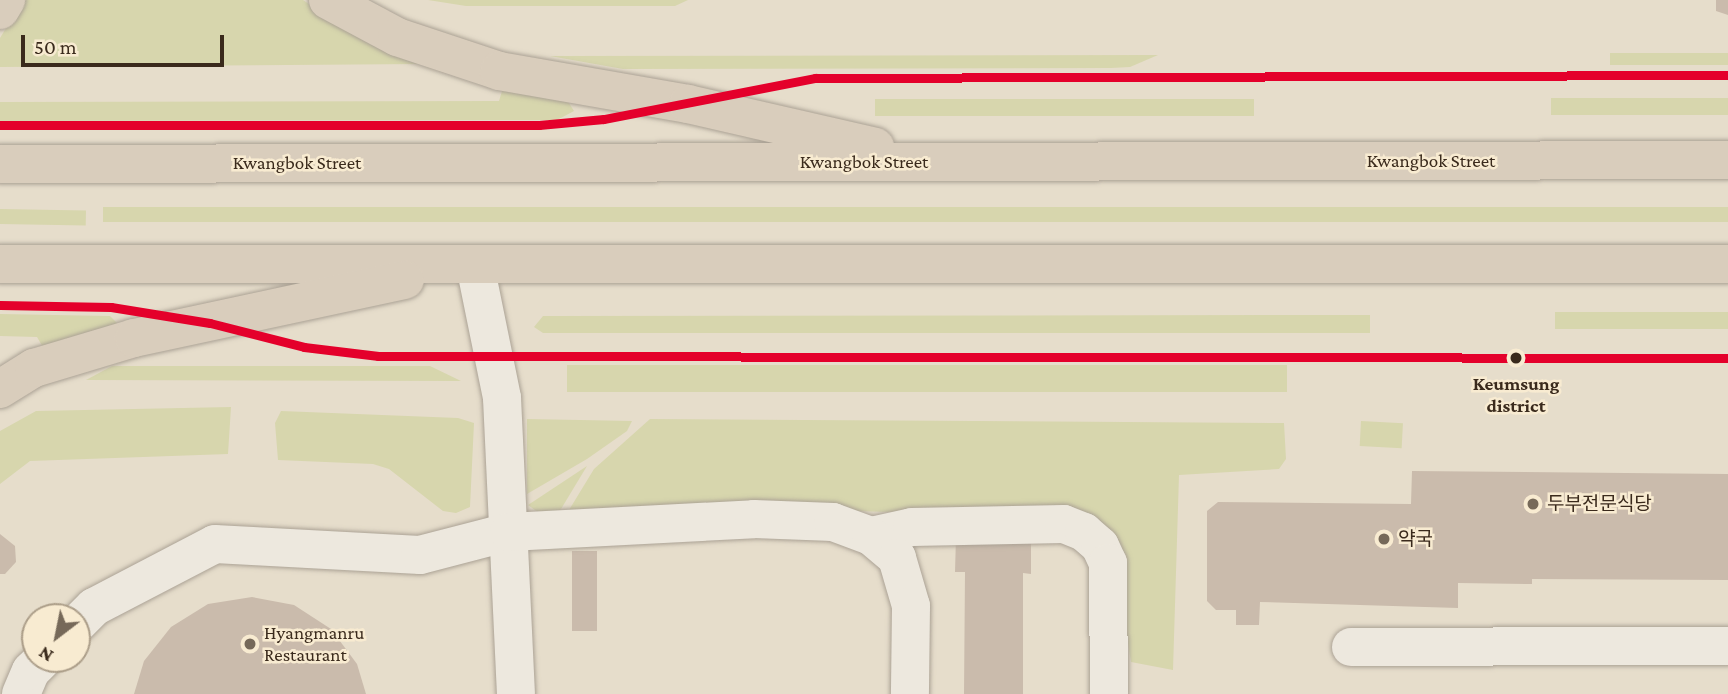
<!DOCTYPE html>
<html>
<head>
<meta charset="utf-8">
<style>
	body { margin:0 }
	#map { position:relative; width:1728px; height:694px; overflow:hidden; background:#e6ddcb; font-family:"Crimson Pro","Noto Sans KR",serif }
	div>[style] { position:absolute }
	.green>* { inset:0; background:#d7d6ad; transform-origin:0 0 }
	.building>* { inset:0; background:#cabbac; transform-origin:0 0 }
	.roads { filter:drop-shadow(0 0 2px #aba295) drop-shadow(0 0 2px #aba295) }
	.minor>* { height:38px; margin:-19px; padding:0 19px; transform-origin:19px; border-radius:19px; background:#ede8de }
	.highway>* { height:38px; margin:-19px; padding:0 19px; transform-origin:19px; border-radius:19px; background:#d9cdbc }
	.tram-1>* { height:9px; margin:-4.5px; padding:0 4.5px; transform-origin:4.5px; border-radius:4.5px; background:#e4002b }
	.dots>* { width:19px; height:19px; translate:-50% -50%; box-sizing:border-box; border:4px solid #f8ebd1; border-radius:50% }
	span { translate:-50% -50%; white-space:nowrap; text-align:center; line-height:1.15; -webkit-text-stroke:5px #f8ebd1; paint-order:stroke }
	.street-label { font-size:19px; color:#3a2a1c }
	.stop-label { font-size:19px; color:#3a2a1c; font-weight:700 }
	.poi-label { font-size:19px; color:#3a2a1c }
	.left { translate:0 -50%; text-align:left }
	.north { position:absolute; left:21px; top:603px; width:70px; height:70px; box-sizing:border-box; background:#f8ebd1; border:2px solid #ac9e89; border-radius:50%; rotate:212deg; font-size:19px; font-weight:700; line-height:28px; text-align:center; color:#3a2a1c }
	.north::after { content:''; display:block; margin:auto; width:24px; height:32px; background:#766959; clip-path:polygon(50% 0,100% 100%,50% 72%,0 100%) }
	.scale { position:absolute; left:21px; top:35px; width:203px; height:32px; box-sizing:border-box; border:4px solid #3a2a1c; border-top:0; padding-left:9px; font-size:21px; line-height:24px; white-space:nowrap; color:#3a2a1c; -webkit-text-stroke:5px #f8ebd1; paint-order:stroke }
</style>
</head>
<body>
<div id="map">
	<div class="green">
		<div style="clip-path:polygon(23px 0,303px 0,337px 23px,421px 64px,0 67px,0 38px)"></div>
		<div style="clip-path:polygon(428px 0,688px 0,675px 6px,466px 6px)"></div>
		<div style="left:1610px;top:53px;width:118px;height:12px"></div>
		<div style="clip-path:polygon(1158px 55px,1130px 67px,1111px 68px,623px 69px,550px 56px)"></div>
		<div style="clip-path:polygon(503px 88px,567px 100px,574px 111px,557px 120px,0 121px,0 102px,499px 101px)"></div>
		<div style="left:1728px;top:98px;width:17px;height:177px;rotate:90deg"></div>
		<div style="left:875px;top:99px;width:379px;height:17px"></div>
		<div style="left:1728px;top:207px;width:15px;height:1625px;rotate:90deg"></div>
		<div style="left:0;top:209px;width:86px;height:15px;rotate:1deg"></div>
		<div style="left:1555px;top:312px;width:173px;height:17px"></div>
		<div style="clip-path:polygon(0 314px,110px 316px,118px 324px,47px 354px,37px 337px,0 336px)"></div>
		<div style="clip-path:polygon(1370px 315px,1370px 333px,543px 333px,534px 327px,543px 316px)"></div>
		<div style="left:567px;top:365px;width:720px;height:27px"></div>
		<div style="clip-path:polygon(112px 366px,430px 366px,461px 381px,86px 380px)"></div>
		<div style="clip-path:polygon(231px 407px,228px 454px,30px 461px,0 484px,0 431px,36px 411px)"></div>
		<div style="clip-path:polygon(281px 411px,458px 418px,474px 423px,470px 507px,456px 513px,443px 511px,389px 469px,373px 464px,278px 460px,275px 423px)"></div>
		<div style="clip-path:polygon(527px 419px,632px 421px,627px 431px,587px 459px,527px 494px)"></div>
		<div style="clip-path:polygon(650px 419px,1284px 423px,1286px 459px,1279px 469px,1179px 475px,1173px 670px,1131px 662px,1114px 556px,1072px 517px,818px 510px,566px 515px,594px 469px)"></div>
		<div style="left:1361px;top:421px;width:42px;height:25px;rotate:3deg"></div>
		<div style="clip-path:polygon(587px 466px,558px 514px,539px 513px,528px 505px)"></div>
	</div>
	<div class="building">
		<div style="clip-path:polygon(1716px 0,1728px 0,1728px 15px,1716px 11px)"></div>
		<div style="clip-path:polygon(1412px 471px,1728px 474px,1728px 580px,1532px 579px,1532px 584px,1458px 583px,1458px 608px,1260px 602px,1259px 625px,1236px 625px,1236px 610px,1216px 610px,1207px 601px,1207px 511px,1218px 502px,1411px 504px)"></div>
		<div style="clip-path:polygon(0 534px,15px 546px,16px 562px,5px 574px,0 574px)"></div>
		<div style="clip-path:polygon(956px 537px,1031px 537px,1031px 574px,1023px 573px,1023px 694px,964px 694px,965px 572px,955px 572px)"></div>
		<div style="left:572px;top:551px;width:25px;height:80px"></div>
		<div style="clip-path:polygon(252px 597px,294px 605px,331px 629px,357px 664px,366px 694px,134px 694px,144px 661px,171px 627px,208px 604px)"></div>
	</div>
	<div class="roads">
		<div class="minor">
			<div style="left:475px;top:265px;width:136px;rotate:78.5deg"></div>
			<div style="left:502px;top:398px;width:296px;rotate:87.3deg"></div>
			<div style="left:871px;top:536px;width:42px;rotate:-12.4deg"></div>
			<div style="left:912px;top:527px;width:152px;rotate:-1.1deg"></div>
			<div style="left:1064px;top:524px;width:22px;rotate:22deg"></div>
			<div style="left:1084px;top:532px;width:21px;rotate:41deg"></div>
			<div style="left:1100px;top:546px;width:19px;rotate:65deg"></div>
			<div style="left:1108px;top:563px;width:131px;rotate:89.6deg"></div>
			<div style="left:77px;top:624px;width:24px;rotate:-45deg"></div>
			<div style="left:94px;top:607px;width:136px;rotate:-27.5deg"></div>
			<div style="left:215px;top:544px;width:205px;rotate:3.1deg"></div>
			<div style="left:420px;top:555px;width:92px;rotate:-14.5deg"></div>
			<div style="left:509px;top:532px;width:245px;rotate:-3deg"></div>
			<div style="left:754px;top:519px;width:79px;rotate:2.2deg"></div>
			<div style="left:833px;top:522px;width:40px;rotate:20.2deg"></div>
			<div style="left:871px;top:536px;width:34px;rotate:40deg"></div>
			<div style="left:897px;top:558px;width:50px;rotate:73.7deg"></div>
			<div style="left:911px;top:606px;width:88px;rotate:90.7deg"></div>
			<div style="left:1351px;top:647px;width:377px;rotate:-0.2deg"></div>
			<div style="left:21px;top:694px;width:25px;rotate:-67deg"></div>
			<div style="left:31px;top:671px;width:17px;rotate:-45deg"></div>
		</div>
		<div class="highway">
			<div style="left:328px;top:0;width:78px;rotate:28.2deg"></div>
			<div style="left:397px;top:37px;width:108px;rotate:18.4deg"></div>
			<div style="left:499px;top:71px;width:192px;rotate:9.9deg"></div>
			<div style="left:688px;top:104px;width:192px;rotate:12.9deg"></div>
			<div style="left:0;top:10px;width:12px;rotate:-59deg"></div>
			<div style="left:0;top:164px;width:1728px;rotate:-0.13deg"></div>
			<div style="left:0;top:264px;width:1728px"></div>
			<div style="left:0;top:389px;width:40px;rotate:-32deg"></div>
			<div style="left:34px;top:368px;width:104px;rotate:-16.7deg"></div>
			<div style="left:134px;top:338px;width:277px;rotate:-12.1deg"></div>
		</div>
	</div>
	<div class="tram-1">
		<div style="left:0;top:125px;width:539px"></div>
		<div style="left:539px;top:125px;width:65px;rotate:-5.3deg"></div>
		<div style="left:604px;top:119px;width:215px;rotate:-11deg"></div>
		<div style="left:815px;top:78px;width:913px;rotate:-0.19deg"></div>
		<div style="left:0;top:305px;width:111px;rotate:1deg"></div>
		<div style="left:111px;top:307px;width:100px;rotate:9.2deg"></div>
		<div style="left:210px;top:323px;width:97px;rotate:14.3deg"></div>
		<div style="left:304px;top:347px;width:75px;rotate:6.9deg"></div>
		<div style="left:378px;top:356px;width:1350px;rotate:0.08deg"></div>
	</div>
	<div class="dots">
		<div style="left:1516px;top:358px;background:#3a2a1c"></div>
		<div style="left:1533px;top:504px;background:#766959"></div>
		<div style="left:1384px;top:539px;background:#766959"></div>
		<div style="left:250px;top:644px;background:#766959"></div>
	</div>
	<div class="street-label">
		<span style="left:1431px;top:161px">Kwangbok Street</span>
		<span style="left:864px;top:162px">Kwangbok Street</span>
		<span style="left:297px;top:163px">Kwangbok Street</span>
	</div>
	<div class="stop-label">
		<span style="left:1516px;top:395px">Keumsung<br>district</span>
	</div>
	<div class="poi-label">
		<span class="left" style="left:1547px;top:504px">두부전문식당</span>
		<span class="left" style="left:1398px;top:539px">약국</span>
		<span class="left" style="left:264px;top:644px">Hyangmanru<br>Restaurant</span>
	</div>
	<div class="north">N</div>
	<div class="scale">50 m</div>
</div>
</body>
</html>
